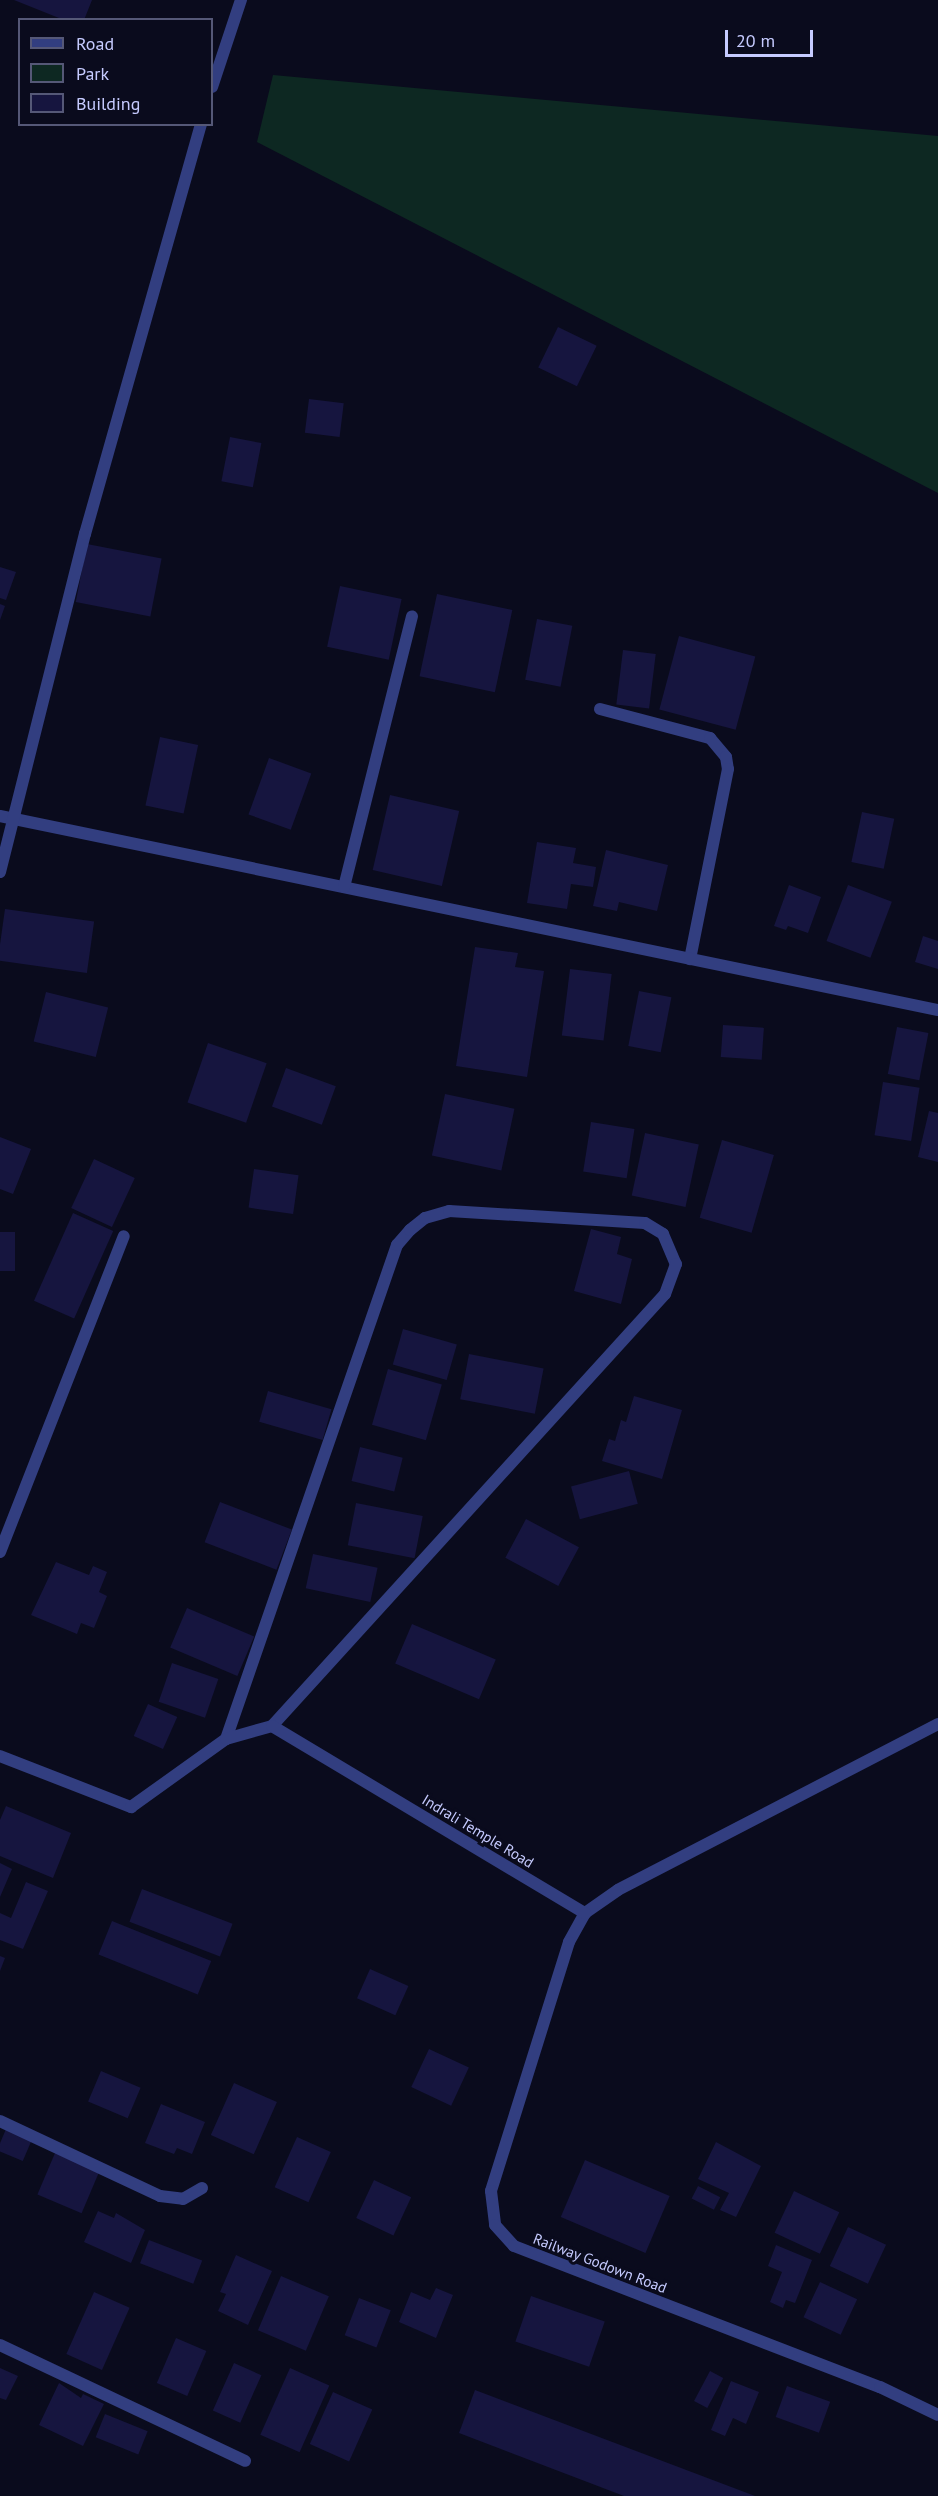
<!DOCTYPE html>
<html>
<head>
<meta charset="utf-8">
<style>
	body { margin:0 }
	#map { position:relative; width:938px; height:2496px; overflow:hidden; background:#0a0b1d; font-family:"PT Sans",sans-serif }
	div>[style] { position:absolute }
	.green>* { inset:0; background:#0d2822 }
	.building>* { inset:0; background:#16153f; transform-origin:0 0 }
	.minor>* { height:12px; margin:-6px; padding:0 6px; transform-origin:6px; border-radius:6px; background:#323e80 }
	.tertiary>* { height:12px; margin:-6px; padding:0 6px; transform-origin:6px; border-radius:6px; background:#323e80 }
	span { translate:-50% -50%; white-space:nowrap; text-align:center; line-height:1.15; -webkit-text-stroke:6px #0a0b1d; paint-order:stroke }
	.street-label { font-size:15px; color:#c6cbff }
	.legend { position:absolute; left:18px; top:18px; width:195px; height:108px; box-sizing:border-box; background:#0a0b1d; border:2px solid #555877; margin:0; padding:8px 10px; list-style:none; font-size:18px; color:#c6cbff }
	.legend li { display:flex; align-items:center; gap:12px; height:30px }
	.legend b { width:30px; border:2px solid #555877 }
	.scale { position:absolute; left:725px; top:30px; width:88px; height:27px; box-sizing:border-box; border:3px solid #c6cbff; border-top:0; padding-left:8px; font-size:18px; line-height:21px; white-space:nowrap; color:#c6cbff; -webkit-text-stroke:4px #0a0b1d; paint-order:stroke }
</style>
</head>
<body>
<div id="map">
	<div class="green">
		<div style="clip-path:polygon(273px 75px,938px 136px,938px 493px,257px 142px)"></div>
	</div>
	<div class="building">
		<div style="clip-path:polygon(14px 0,92px 0,84px 20px,64px 20px)"></div>
		<div style="left:558px;top:327px;width:43px;height:45px;rotate:26deg"></div>
		<div style="left:309px;top:399px;width:35px;height:34px;rotate:7deg"></div>
		<div style="left:230px;top:437px;width:32px;height:45px;rotate:11deg"></div>
		<div style="left:87px;top:544px;width:76px;height:59px;rotate:11deg"></div>
		<div style="clip-path:polygon(0 567px,16px 572px,6px 600px,0 598px)"></div>
		<div style="left:340px;top:586px;width:63px;height:62px;rotate:12deg"></div>
		<div style="left:437px;top:594px;width:77px;height:84px;rotate:12deg"></div>
		<div style="clip-path:polygon(0 604px,5px 606px,0 620px)"></div>
		<div style="left:537px;top:619px;width:36px;height:62px;rotate:11deg"></div>
		<div style="left:679px;top:636px;width:79px;height:76px;rotate:15deg"></div>
		<div style="left:623px;top:650px;width:33px;height:55px;rotate:7deg"></div>
		<div style="left:160px;top:737px;width:39px;height:70px;rotate:12deg"></div>
		<div style="left:269px;top:758px;width:45px;height:60px;rotate:20deg"></div>
		<div style="left:390px;top:795px;width:71px;height:77px;rotate:13deg"></div>
		<div style="left:862px;top:812px;width:33px;height:51px;rotate:12deg"></div>
		<div style="clip-path:polygon(537px 842px,576px 848px,573px 863px,596px 867px,593px 887px,571px 884px,567px 909px,527px 903px)"></div>
		<div style="clip-path:polygon(606px 850px,668px 865px,657px 911px,619px 902px,617px 911px,593px 906px)"></div>
		<div style="clip-path:polygon(789px 885px,821px 897px,808px 933px,788px 926px,786px 930px,774px 926px)"></div>
		<div style="left:848px;top:885px;width:47px;height:60px;rotate:21deg"></div>
		<div style="left:5px;top:909px;width:90px;height:52px;rotate:8deg"></div>
		<div style="clip-path:polygon(923px 936px,938px 941px,938px 969px,915px 962px)"></div>
		<div style="clip-path:polygon(475px 947px,518px 953px,515px 967px,544px 971px,527px 1077px,456px 1066px)"></div>
		<div style="left:570px;top:969px;width:42px;height:67px;rotate:7deg"></div>
		<div style="left:639px;top:991px;width:33px;height:56px;rotate:11deg"></div>
		<div style="left:46px;top:992px;width:64px;height:51px;rotate:14deg"></div>
		<div style="left:723px;top:1025px;width:41px;height:32px;rotate:4deg"></div>
		<div style="left:897px;top:1027px;width:32px;height:48px;rotate:11deg"></div>
		<div style="left:208px;top:1043px;width:62px;height:63px;rotate:19deg"></div>
		<div style="left:286px;top:1068px;width:53px;height:41px;rotate:20deg"></div>
		<div style="left:883px;top:1082px;width:37px;height:54px;rotate:9deg"></div>
		<div style="left:445px;top:1094px;width:71px;height:63px;rotate:12deg"></div>
		<div style="clip-path:polygon(929px 1111px,938px 1113px,938px 1162px,918px 1157px)"></div>
		<div style="left:591px;top:1122px;width:44px;height:50px;rotate:9deg"></div>
		<div style="left:645px;top:1133px;width:55px;height:64px;rotate:12deg"></div>
		<div style="clip-path:polygon(0 1137px,31px 1149px,13px 1194px,0 1189px)"></div>
		<div style="left:722px;top:1140px;width:54px;height:81px;rotate:16deg"></div>
		<div style="left:94px;top:1159px;width:45px;height:54px;rotate:25deg"></div>
		<div style="left:254px;top:1169px;width:45px;height:39px;rotate:8deg"></div>
		<div style="left:73px;top:1213px;width:44px;height:96px;rotate:24deg"></div>
		<div style="clip-path:polygon(591px 1229px,621px 1237px,617px 1254px,632px 1259px,621px 1304px,574px 1291px)"></div>
		<div style="left:0;top:1232px;width:15px;height:39px"></div>
		<div style="left:403px;top:1329px;width:56px;height:37px;rotate:16deg"></div>
		<div style="left:469px;top:1354px;width:76px;height:46px;rotate:11deg"></div>
		<div style="left:388px;top:1369px;width:56px;height:58px;rotate:16deg"></div>
		<div style="left:268px;top:1391px;width:66px;height:32px;rotate:16deg"></div>
		<div style="clip-path:polygon(634px 1396px,682px 1410px,662px 1479px,602px 1461px,609px 1439px,615px 1441px,621px 1420px,626px 1422px)"></div>
		<div style="left:360px;top:1447px;width:44px;height:35px;rotate:14deg"></div>
		<div style="left:629px;top:1471px;width:34px;height:60px;rotate:75deg"></div>
		<div style="left:220px;top:1502px;width:77px;height:43px;rotate:21deg"></div>
		<div style="left:356px;top:1503px;width:68px;height:43px;rotate:11deg"></div>
		<div style="left:526px;top:1519px;width:60px;height:44px;rotate:28deg"></div>
		<div style="left:313px;top:1554px;width:66px;height:35px;rotate:12deg"></div>
		<div style="clip-path:polygon(56px 1562px,89px 1575px,93px 1566px,107px 1572px,99px 1592px,107px 1596px,94px 1628px,81px 1623px,77px 1634px,31px 1615px)"></div>
		<div style="left:187px;top:1608px;width:73px;height:43px;rotate:23deg"></div>
		<div style="left:412px;top:1624px;width:91px;height:43px;rotate:23deg"></div>
		<div style="left:172px;top:1663px;width:49px;height:41px;rotate:19deg"></div>
		<div style="left:148px;top:1704px;width:32px;height:35px;rotate:24deg"></div>
		<div style="clip-path:polygon(6px 1806px,71px 1833px,53px 1878px,0 1856px,0 1820px)"></div>
		<div style="clip-path:polygon(0 1863px,12px 1869px,0 1897px)"></div>
		<div style="clip-path:polygon(26px 1882px,48px 1891px,23px 1949px,0 1940px,0 1913px,11px 1918px)"></div>
		<div style="left:142px;top:1889px;width:97px;height:35px;rotate:21deg"></div>
		<div style="left:112px;top:1921px;width:107px;height:36px;rotate:22deg"></div>
		<div style="clip-path:polygon(0 1956px,5px 1958px,0 1971px)"></div>
		<div style="left:370px;top:1969px;width:42px;height:32px;rotate:24deg"></div>
		<div style="left:429px;top:2049px;width:44px;height:42px;rotate:25deg"></div>
		<div style="left:101px;top:2071px;width:43px;height:33px;rotate:23deg"></div>
		<div style="left:234px;top:2083px;width:47px;height:57px;rotate:24deg"></div>
		<div style="clip-path:polygon(161px 2104px,205px 2122px,192px 2154px,177px 2148px,174px 2154px,145px 2143px)"></div>
		<div style="left:6px;top:2129px;width:28px;height:23px;rotate:23deg"></div>
		<div style="left:297px;top:2137px;width:37px;height:55px;rotate:24deg"></div>
		<div style="clip-path:polygon(716px 2142px,761px 2166px,736px 2217px,720px 2210px,729px 2193px,698px 2179px)"></div>
		<div style="left:55px;top:2153px;width:48px;height:45px;rotate:23deg"></div>
		<div style="left:585px;top:2160px;width:92px;height:62px;rotate:23deg"></div>
		<div style="left:374px;top:2180px;width:41px;height:42px;rotate:25deg"></div>
		<div style="left:698px;top:2186px;width:25px;height:14px;rotate:27deg"></div>
		<div style="left:794px;top:2191px;width:50px;height:46px;rotate:25deg"></div>
		<div style="clip-path:polygon(98px 2211px,114px 2218px,116px 2213px,145px 2230px,131px 2263px,84px 2242px)"></div>
		<div style="left:848px;top:2227px;width:42px;height:43px;rotate:25deg"></div>
		<div style="left:149px;top:2240px;width:57px;height:25px;rotate:21deg"></div>
		<div style="clip-path:polygon(776px 2245px,812px 2260px,795px 2303px,786px 2300px,783px 2308px,770px 2302px,782px 2272px,768px 2266px)"></div>
		<div style="clip-path:polygon(236px 2255px,272px 2271px,248px 2325px,218px 2311px,226px 2294px,220px 2292px)"></div>
		<div style="left:281px;top:2276px;width:52px;height:59px;rotate:23deg"></div>
		<div style="left:820px;top:2282px;width:41px;height:39px;rotate:25deg"></div>
		<div style="clip-path:polygon(436px 2288px,453px 2295px,436px 2338px,399px 2322px,411px 2292px,430px 2300px)"></div>
		<div style="left:94px;top:2292px;width:39px;height:68px;rotate:24deg"></div>
		<div style="left:531px;top:2296px;width:78px;height:48px;rotate:19deg"></div>
		<div style="left:359px;top:2298px;width:34px;height:40px;rotate:21deg"></div>
		<div style="left:176px;top:2338px;width:33px;height:49px;rotate:23deg"></div>
		<div style="left:234px;top:2363px;width:30px;height:52px;rotate:24deg"></div>
		<div style="clip-path:polygon(0 2368px,18px 2376px,6px 2400px,0 2398px)"></div>
		<div style="left:290px;top:2368px;width:43px;height:73px;rotate:24deg"></div>
		<div style="left:710px;top:2371px;width:15px;height:34px;rotate:28deg"></div>
		<div style="clip-path:polygon(731px 2381px,759px 2392px,746px 2424px,733px 2418px,725px 2436px,711px 2430px)"></div>
		<div style="clip-path:polygon(59px 2383px,81px 2398px,83px 2394px,104px 2404px,83px 2446px,39px 2425px)"></div>
		<div style="left:787px;top:2386px;width:46px;height:33px;rotate:20deg"></div>
		<div style="clip-path:polygon(475px 2390px,755px 2496px,624px 2496px,459px 2433px)"></div>
		<div style="left:333px;top:2392px;width:43px;height:57px;rotate:24deg"></div>
		<div style="left:105px;top:2414px;width:46px;height:25px;rotate:22deg"></div>
	</div>
	<div class="minor">
		<div style="left:212px;top:87px;width:92px;rotate:-71.6deg"></div>
		<div style="left:600px;top:709px;width:114px;rotate:14.8deg"></div>
		<div style="left:710px;top:738px;width:25px;rotate:50deg"></div>
		<div style="left:726px;top:757px;width:12px;rotate:81deg"></div>
		<div style="left:728px;top:769px;width:194px;rotate:101.3deg"></div>
		<div style="left:0;top:816px;width:958px;rotate:11.69deg"></div>
		<div style="left:0;top:872px;width:349px;rotate:-75.9deg"></div>
		<div style="left:85px;top:534px;width:426px;rotate:-74.2deg"></div>
		<div style="left:344px;top:887px;width:279px;rotate:-75.9deg"></div>
		<div style="left:0;top:1552px;width:339px;rotate:-68.6deg"></div>
		<div style="left:226px;top:1739px;width:523px;rotate:-70.91deg"></div>
		<div style="left:397px;top:1245px;width:20px;rotate:-49deg"></div>
		<div style="left:410px;top:1230px;width:19px;rotate:-39deg"></div>
		<div style="left:425px;top:1218px;width:25px;rotate:-16deg"></div>
		<div style="left:449px;top:1211px;width:196px;rotate:3.5deg"></div>
		<div style="left:645px;top:1223px;width:21px;rotate:31deg"></div>
		<div style="left:663px;top:1234px;width:33px;rotate:67deg"></div>
		<div style="left:676px;top:1264px;width:32px;rotate:110deg"></div>
		<div style="left:665px;top:1294px;width:584px;rotate:132.29deg"></div>
		<div style="left:0;top:2121px;width:177px;rotate:25.1deg"></div>
		<div style="left:160px;top:2196px;width:23px;rotate:7deg"></div>
		<div style="left:183px;top:2199px;width:22px;rotate:-30deg"></div>
		<div style="left:0;top:2345px;width:271px;rotate:25.3deg"></div>
	</div>
	<div class="tertiary">
		<div style="left:938px;top:1724px;width:360px;rotate:152.6deg"></div>
		<div style="left:618px;top:1890px;width:40px;rotate:145.1deg"></div>
		<div style="left:585px;top:1913px;width:33px;rotate:119deg"></div>
		<div style="left:569px;top:1942px;width:261px;rotate:107.4deg"></div>
		<div style="left:491px;top:2191px;width:34px;rotate:83deg"></div>
		<div style="left:495px;top:2225px;width:28px;rotate:48deg"></div>
		<div style="left:514px;top:2246px;width:392px;rotate:21.1deg"></div>
		<div style="left:880px;top:2387px;width:64px;rotate:25.8deg"></div>
		<div style="left:0;top:1756px;width:141px;rotate:21.3deg"></div>
		<div style="left:131px;top:1807px;width:117px;rotate:-35.6deg"></div>
		<div style="left:226px;top:1739px;width:48px;rotate:-15.8deg"></div>
		<div style="left:272px;top:1726px;width:365px;rotate:30.9deg"></div>
	</div>
	<div class="street-label">
		<span style="left:478px;top:1831px;rotate:31deg">Indrali Temple Road</span>
		<span style="left:600px;top:2263px;rotate:21deg">Railway Godown Road</span>
	</div>
	<ul class="legend">
	<li><b style="height:8px;background:#323e80"></b>Road</li>
	<li><b style="height:16px;background:#0d2822"></b>Park</li>
	<li><b style="height:16px;background:#16153f"></b>Building</li>
	</ul>
	<div class="scale">20 m</div>
</div>
</body>
</html>
